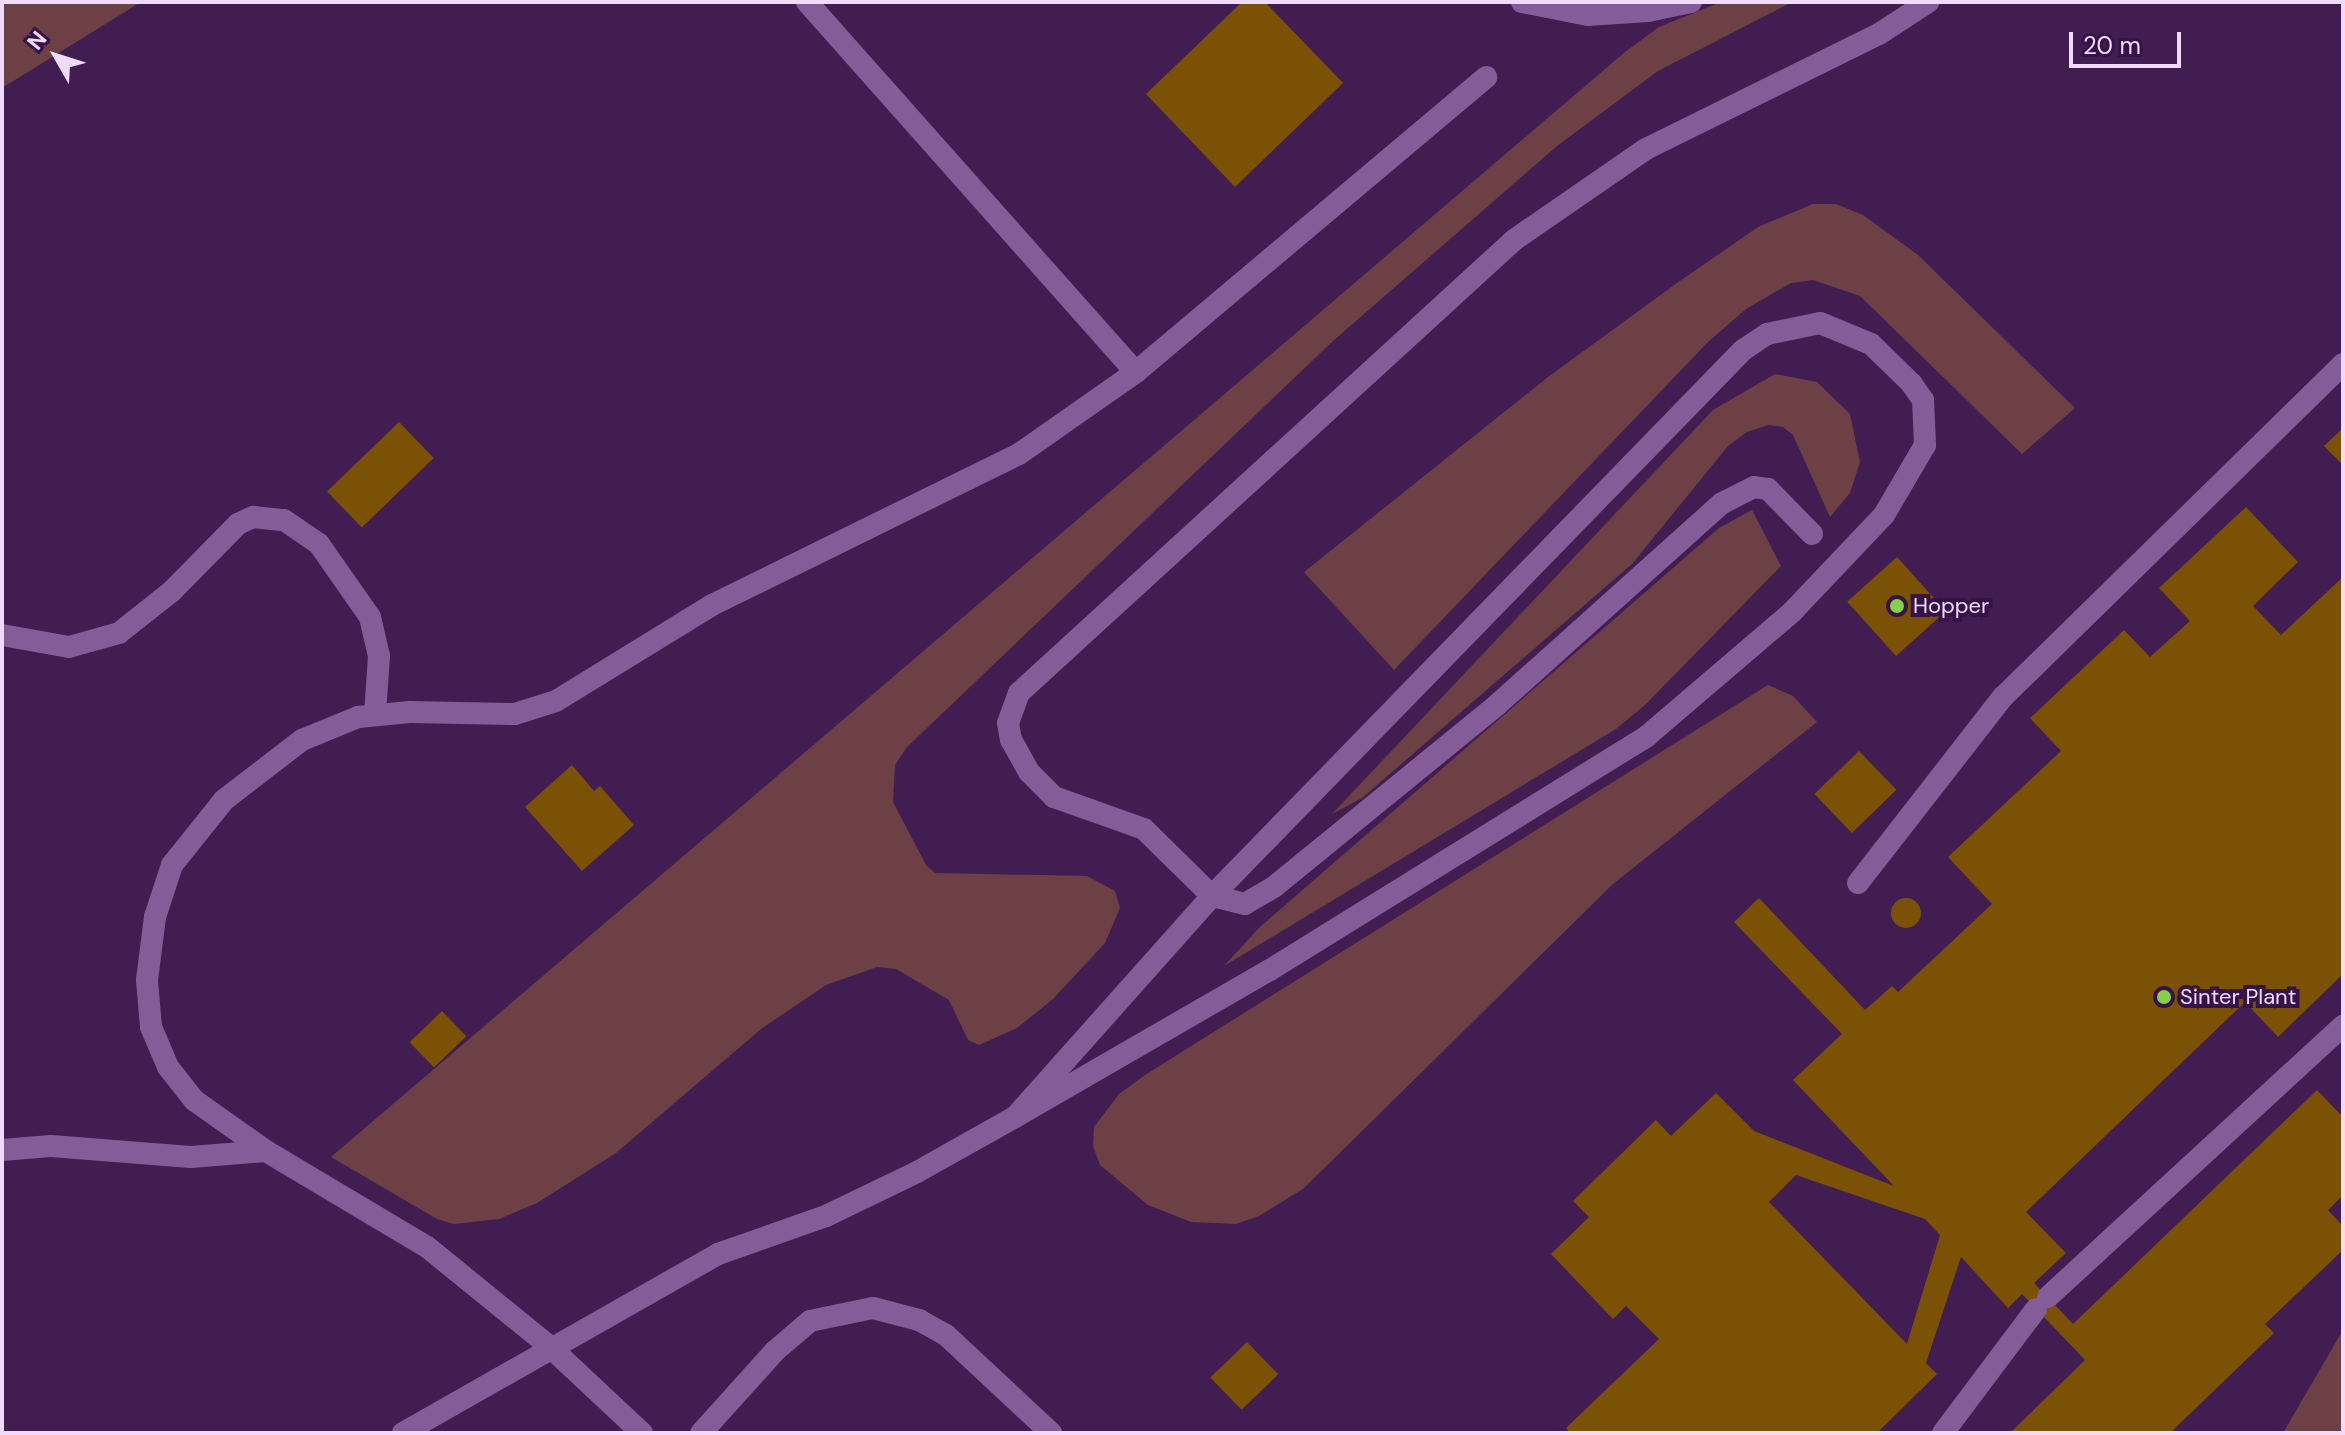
<!DOCTYPE html>
<html>
<head>
<meta charset="utf-8">
<style>
	body { margin:0 }
	#map { position:relative; width:2345px; height:1435px; overflow:hidden; background:#411d52; font-family:"DM Sans",sans-serif }
	div>[style] { position:absolute }
	.green>* { inset:0; background:#6d4045 }
	.building>* { inset:0; background:#7b5106; transform-origin:0 0 }
	.round { border-radius:50% }
	.lane>* { height:22px; margin:-11px; padding:0 11px; transform-origin:11px; border-radius:11px; background:#845d98 }
	.dots>* { width:22px; height:22px; translate:-50% -50%; box-sizing:border-box; border:4px solid #371247; border-radius:50% }
	span { translate:-50% -50%; white-space:nowrap; text-align:center; line-height:1.15; -webkit-text-stroke:8px #371247; paint-order:stroke }
	.poi-label { font-size:22px; color:#f0dbfc }
	.left { translate:0 -50%; text-align:left }
	.frame { position:absolute; inset:0; border:4px solid #f0dbfc; pointer-events:none }
	.north { position:absolute; left:16px; top:16px; width:80px; height:80px; -webkit-text-stroke:6px #371247; paint-order:stroke; rotate:309deg; font-size:22px; font-weight:700; line-height:32px; text-align:center; color:#f0dbfc }
	.north::after { content:''; display:block; margin:auto; width:28px; height:36px; background:#f0dbfc; clip-path:polygon(50% 0,100% 100%,50% 72%,0 100%) }
	.scale { position:absolute; left:2069px; top:32px; width:112px; height:36px; box-sizing:border-box; border:4px solid #f0dbfc; border-top:0; padding-left:10px; font-size:24px; line-height:28px; white-space:nowrap; color:#f0dbfc; -webkit-text-stroke:6px #371247; paint-order:stroke }
</style>
</head>
<body>
<div id="map">
	<div class="green">
		<div style="clip-path:polygon(2px 2px,141px 2px,2px 88px)"></div>
		<div style="clip-path:polygon(1721px 2px,1792px 2px,1658px 71px,1557px 146px,1333px 341px,907px 747px,895px 765px,893px 802px,926px 865px,935px 873px,1087px 876px,1115px 891px,1120px 908px,1105px 943px,1053px 999px,1017px 1028px,979px 1045px,968px 1040px,949px 1000px,896px 969px,877px 967px,826px 985px,761px 1029px,616px 1153px,537px 1203px,499px 1219px,454px 1224px,437px 1219px,331px 1157px,1625px 52px,1659px 27px)"></div>
		<div style="clip-path:polygon(1813px 204px,1836px 204px,1863px 215px,1918px 255px,2075px 408px,2022px 454px,1860px 296px,1813px 280px,1791px 283px,1746px 309px,1708px 342px,1394px 670px,1304px 572px,1548px 377px,1677px 283px,1758px 227px)"></div>
		<div style="clip-path:polygon(1775px 374px,1817px 382px,1850px 414px,1860px 462px,1850px 493px,1830px 517px,1793px 435px,1783px 427px,1768px 425px,1747px 432px,1728px 446px,1632px 564px,1362px 798px,1332px 814px,1713px 410px)"></div>
		<div style="clip-path:polygon(1752px 510px,1781px 566px,1645px 705px,1616px 729px,1224px 966px,1260px 927px,1719px 528px)"></div>
		<div style="clip-path:polygon(1768px 685px,1793px 696px,1817px 722px,1613px 884px,1303px 1189px,1259px 1216px,1236px 1224px,1191px 1222px,1148px 1205px,1100px 1165px,1093px 1146px,1094px 1127px,1119px 1094px,1145px 1075px)"></div>
		<div style="clip-path:polygon(2343px 1330px,2343px 1433px,2283px 1433px)"></div>
	</div>
	<div class="building">
		<div style="clip-path:polygon(1242px 2px,1265px 2px,1343px 83px,1235px 187px,1146px 94px)"></div>
		<div style="left:399px;top:422px;width:50px;height:100px;rotate:46deg"></div>
		<div style="clip-path:polygon(2343px 428px,2343px 465px,2324px 446px)"></div>
		<div style="clip-path:polygon(evenodd,2246px 507px,2298px 562px,2253px 606px,2281px 635px,2343px 577px,2343px 974px,2278px 1037px,2245px 1002px,2026px 1212px,2066px 1253px,2034px 1283px,2073px 1324px,2317px 1090px,2343px 1117px,2343px 1195px,2328px 1210px,2343px 1226px,2343px 1250px,2265px 1324px,2274px 1333px,2170px 1433px,2010px 1433px,2085px 1360px,2022px 1294px,2008px 1308px,1961px 1257px,1926px 1363px,1937px 1374px,1877px 1433px,1570px 1433px,1566px 1428px,1659px 1339px,1626px 1306px,1613px 1319px,1551px 1254px,1589px 1217px,1573px 1201px,1656px 1120px,1671px 1136px,1716px 1093px,1754px 1131px,1894px 1186px,1793px 1080px,1842px 1034px,1734px 922px,1759px 898px,1865px 1010px,1892px 986px,1898px 992px,1992px 904px,1948px 857px,2061px 751px,2030px 718px,2124px 630px,2150px 657px,2190px 621px,2159px 588px,2246px 507px,1796px 1175px,1925px 1219px,1940px 1235px,1907px 1344px,1769px 1202px,1796px 1175px)"></div>
		<div style="left:1897px;top:557px;width:73px;height:67px;rotate:48deg"></div>
		<div style="left:1859px;top:751px;width:54px;height:62px;rotate:46deg"></div>
		<div style="clip-path:polygon(572px 765px,594px 791px,600px 786px,634px 825px,582px 871px,525px 807px)"></div>
		<div class="round" style="left:1891px;top:898px;width:30px;height:30px"></div>
		<div style="left:442px;top:1011px;width:35px;height:45px;rotate:46deg"></div>
		<div style="left:1247px;top:1342px;width:45px;height:51px;rotate:46deg"></div>
	</div>
	<div class="lane">
		<div style="left:807px;top:2px;width:495px;rotate:48.4deg"></div>
		<div style="left:1136px;top:372px;width:458px;rotate:-40.1deg"></div>
		<div style="left:1522px;top:2px;width:67px;rotate:11.1deg"></div>
		<div style="left:1588px;top:15px;width:60px;rotate:-3.8deg"></div>
		<div style="left:1648px;top:11px;width:44px;rotate:-11.8deg"></div>
		<div style="left:1812px;top:534px;width:63px;rotate:-134.4deg"></div>
		<div style="left:1768px;top:489px;width:14px;rotate:-172deg"></div>
		<div style="left:1754px;top:487px;width:36px;rotate:153deg"></div>
		<div style="left:1722px;top:503px;width:302px;rotate:138.1deg"></div>
		<div style="left:1497px;top:705px;width:288px;rotate:140.8deg"></div>
		<div style="left:1274px;top:887px;width:34px;rotate:150deg"></div>
		<div style="left:1245px;top:904px;width:34px;rotate:-166deg"></div>
		<div style="left:1212px;top:896px;width:95px;rotate:-135.4deg"></div>
		<div style="left:1144px;top:829px;width:96px;rotate:-160.4deg"></div>
		<div style="left:1054px;top:797px;width:35px;rotate:-135deg"></div>
		<div style="left:1029px;top:772px;width:37px;rotate:-119deg"></div>
		<div style="left:1011px;top:740px;width:17px;rotate:-100deg"></div>
		<div style="left:1008px;top:723px;width:32px;rotate:-70deg"></div>
		<div style="left:1019px;top:693px;width:671px;rotate:-42.46deg"></div>
		<div style="left:1514px;top:240px;width:160px;rotate:-34.6deg"></div>
		<div style="left:1646px;top:149px;width:260px;rotate:-26.3deg"></div>
		<div style="left:1879px;top:34px;width:59px;rotate:-33.1deg"></div>
		<div style="left:2px;top:635px;width:68px;rotate:10.2deg"></div>
		<div style="left:69px;top:647px;width:52px;rotate:-15.6deg"></div>
		<div style="left:119px;top:633px;width:68px;rotate:-38.4deg"></div>
		<div style="left:172px;top:591px;width:94px;rotate:-45.4deg"></div>
		<div style="left:238px;top:524px;width:17px;rotate:-25deg"></div>
		<div style="left:253px;top:517px;width:31px;rotate:6deg"></div>
		<div style="left:284px;top:520px;width:42px;rotate:34.4deg"></div>
		<div style="left:319px;top:544px;width:89px;rotate:55.1deg"></div>
		<div style="left:370px;top:617px;width:40px;rotate:77deg"></div>
		<div style="left:379px;top:656px;width:58px;rotate:93.9deg"></div>
		<div style="left:1858px;top:883px;width:236px;rotate:-52.1deg"></div>
		<div style="left:2003px;top:697px;width:476px;rotate:-44.4deg"></div>
		<div style="left:2px;top:1150px;width:49px;rotate:-4.7deg"></div>
		<div style="left:51px;top:1146px;width:140px;rotate:4.5deg"></div>
		<div style="left:191px;top:1157px;width:75px;rotate:-4.6deg"></div>
		<div style="left:2048px;top:1297px;width:401px;rotate:-42.6deg"></div>
		<div style="left:403px;top:1433px;width:362px;rotate:-29.6deg"></div>
		<div style="left:718px;top:1254px;width:114px;rotate:-19.4deg"></div>
		<div style="left:826px;top:1216px;width:101px;rotate:-25.8deg"></div>
		<div style="left:917px;top:1172px;width:112px;rotate:-29.3deg"></div>
		<div style="left:1015px;top:1117px;width:294px;rotate:-30deg"></div>
		<div style="left:1270px;top:970px;width:444px;rotate:-31.8deg"></div>
		<div style="left:1647px;top:736px;width:191px;rotate:-40.5deg"></div>
		<div style="left:1792px;top:612px;width:134px;rotate:-46.5deg"></div>
		<div style="left:1884px;top:515px;width:81px;rotate:-59.6deg"></div>
		<div style="left:1925px;top:445px;width:45px;rotate:-92.5deg"></div>
		<div style="left:1923px;top:400px;width:19px;rotate:-125deg"></div>
		<div style="left:1912px;top:384px;width:57px;rotate:-135.7deg"></div>
		<div style="left:1871px;top:344px;width:55px;rotate:-157.6deg"></div>
		<div style="left:1820px;top:323px;width:54px;rotate:168.3deg"></div>
		<div style="left:1767px;top:334px;width:29px;rotate:146deg"></div>
		<div style="left:1743px;top:350px;width:762px;rotate:134.2deg"></div>
		<div style="left:1212px;top:896px;width:296px;rotate:131.7deg"></div>
		<div style="left:642px;top:1433px;width:127px;rotate:-136.9deg"></div>
		<div style="left:549px;top:1346px;width:157px;rotate:-140.9deg"></div>
		<div style="left:427px;top:1247px;width:187px;rotate:-149.2deg"></div>
		<div style="left:266px;top:1151px;width:88px;rotate:-144.7deg"></div>
		<div style="left:194px;top:1100px;width:42px;rotate:-128.2deg"></div>
		<div style="left:168px;top:1067px;width:43px;rotate:-113deg"></div>
		<div style="left:151px;top:1027px;width:47px;rotate:-94.9deg"></div>
		<div style="left:147px;top:980px;width:64px;rotate:-82.8deg"></div>
		<div style="left:155px;top:917px;width:55px;rotate:-71.9deg"></div>
		<div style="left:172px;top:865px;width:83px;rotate:-51.3deg"></div>
		<div style="left:224px;top:800px;width:98px;rotate:-37.6deg"></div>
		<div style="left:302px;top:740px;width:61px;rotate:-22.3deg"></div>
		<div style="left:358px;top:717px;width:52px;rotate:-5.5deg"></div>
		<div style="left:410px;top:712px;width:105px;rotate:1.1deg"></div>
		<div style="left:515px;top:714px;width:43px;rotate:-17.6deg"></div>
		<div style="left:556px;top:701px;width:183px;rotate:-31.6deg"></div>
		<div style="left:712px;top:605px;width:342px;rotate:-26.2deg"></div>
		<div style="left:1019px;top:454px;width:143px;rotate:-35deg"></div>
		<div style="left:701px;top:1433px;width:110px;rotate:-47.9deg"></div>
		<div style="left:775px;top:1351px;width:46px;rotate:-40.6deg"></div>
		<div style="left:810px;top:1321px;width:64px;rotate:-11.7deg"></div>
		<div style="left:873px;top:1308px;width:48px;rotate:14.6deg"></div>
		<div style="left:919px;top:1320px;width:31px;rotate:29deg"></div>
		<div style="left:946px;top:1335px;width:144px;rotate:43deg"></div>
		<div style="left:1943px;top:1433px;width:155px;rotate:-53.1deg"></div>
	</div>
	<div class="dots">
		<div style="left:1897px;top:606px;background:#86cf4b"></div>
		<div style="left:2164px;top:997px;background:#86cf4b"></div>
	</div>
	<div class="poi-label">
		<span class="left" style="left:1913px;top:606px">Hopper</span>
		<span class="left" style="left:2180px;top:997px">Sinter Plant</span>
	</div>
	<div class="frame"></div>
	<div class="north">N</div>
	<div class="scale">20 m</div>
</div>
</body>
</html>
